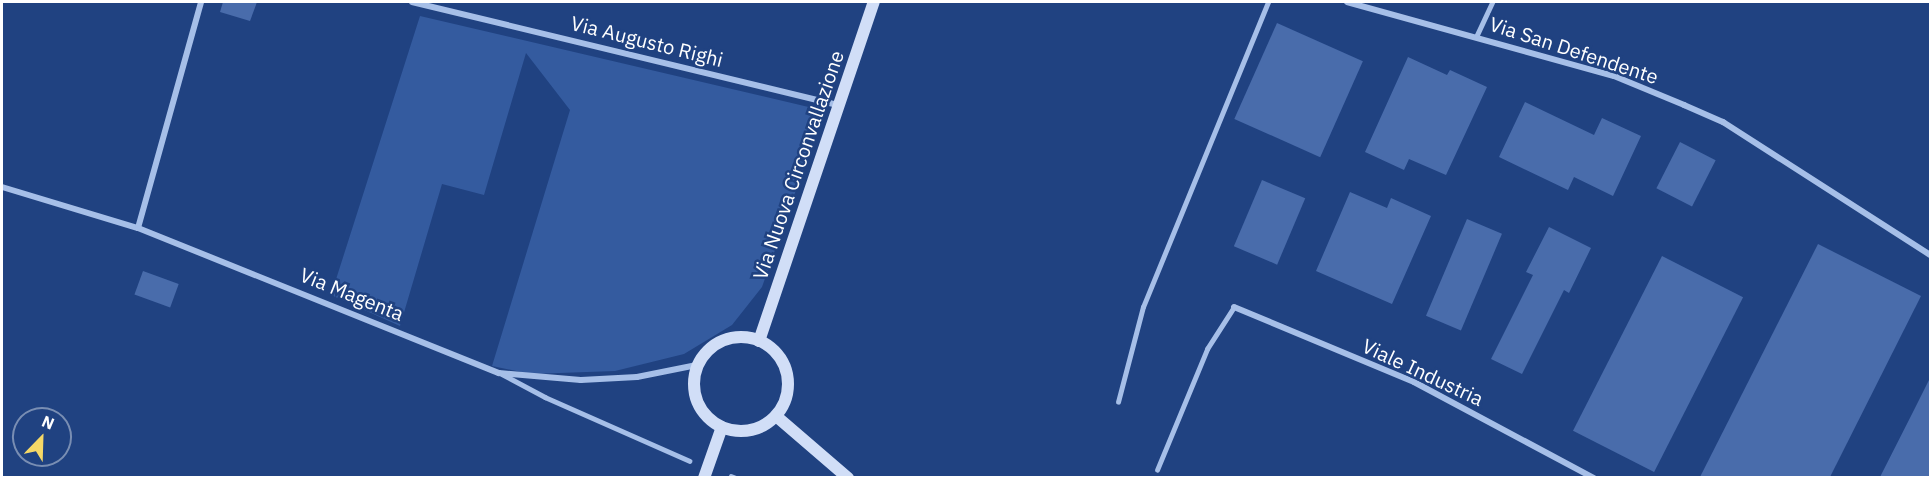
<!DOCTYPE html>
<html>
<head>
<meta charset="utf-8">
<style>
	body { margin:0 }
	#map { position:relative; width:1932px; height:479px; overflow:hidden; background:#204281; font-family:"IBM Plex Sans",sans-serif }
	div>[style] { position:absolute }
	.green>* { inset:0; background:#345b9f }
	.building>* { inset:0; background:#496cab; transform-origin:0 0 }
	.lane>* { height:4.5px; margin:-2.25px; padding:0 2.25px; transform-origin:2.25px; border-radius:2.25px; background:#a6bfe8 }
	.street>* { height:6px; margin:-3px; padding:0 3px; transform-origin:3px; border-radius:3px; background:#a6bfe8 }
	.secondary>* { height:12px; margin:-6px; padding:0 6px; transform-origin:6px; border-radius:6px; background:#d1def7 }
	.secondary>.ring { margin:-6px; padding:0; box-sizing:content-box; background:none; border:12px solid #d1def7; border-radius:50% }
	span { translate:-50% -50%; white-space:nowrap; text-align:center; line-height:1.15; -webkit-text-stroke:5px #204281; paint-order:stroke }
	.street-label { font-size:20px; color:#fff }
	.frame { position:absolute; inset:0; border:3px solid #fff; pointer-events:none }
	.north { position:absolute; left:12px; top:407px; width:60px; height:60px; box-sizing:border-box; background:#204281; border:2px solid #798eb3; border-radius:50%; rotate:23deg; font-size:16px; font-weight:700; line-height:24px; text-align:center; color:#fff }
	.north::after { content:''; display:block; margin:auto; width:21px; height:27px; background:#f5d867; clip-path:polygon(50% 0,100% 100%,50% 72%,0 100%) }
</style>
</head>
<body>
<div id="map">
	<div class="green">
		<div style="clip-path:polygon(420px 16px,817px 109px,822px 116px,762px 287px,732px 325px,684px 354px,615px 371px,531px 374px,492px 366px,570px 110px,526px 53px,484px 195px,442px 184px,400px 326px,331px 295px)"></div>
	</div>
	<div class="building">
		<div style="clip-path:polygon(223px 2px,257px 2px,250px 21px,220px 12px)"></div>
		<div style="left:1277px;top:23px;width:94px;height:105px;rotate:24deg"></div>
		<div style="clip-path:polygon(1408px 57px,1447px 75px,1450px 70px,1487px 87px,1446px 175px,1409px 159px,1404px 170px,1365px 152px)"></div>
		<div style="clip-path:polygon(1525px 102px,1594px 135px,1602px 118px,1641px 136px,1613px 196px,1574px 177px,1568px 190px,1499px 157px)"></div>
		<div style="left:1680px;top:142px;width:40px;height:52px;rotate:27deg"></div>
		<div style="left:1262px;top:180px;width:47px;height:72px;rotate:23deg"></div>
		<div style="clip-path:polygon(1350px 192px,1387px 208px,1391px 198px,1431px 216px,1392px 304px,1316px 271px)"></div>
		<div style="left:1467px;top:219px;width:38px;height:105px;rotate:23deg"></div>
		<div style="clip-path:polygon(1549px 227px,1591px 248px,1569px 293px,1564px 290px,1522px 374px,1491px 359px,1533px 275px,1526px 272px)"></div>
		<div style="clip-path:polygon(1818px 244px,1921px 296px,1830px 477px,1700px 477px)"></div>
		<div style="left:1662px;top:256px;width:91px;height:196px;rotate:27deg"></div>
		<div style="left:143px;top:271px;width:38px;height:25px;rotate:20deg"></div>
		<div style="clip-path:polygon(1930px 378px,1930px 477px,1880px 477px,1914px 410px)"></div>
	</div>
	<div class="lane">
		<div style="left:1476px;top:37px;width:38px;rotate:-65deg"></div>
		<div style="left:502px;top:374px;width:49px;rotate:28.1deg"></div>
		<div style="left:545px;top:397px;width:158px;rotate:23.8deg"></div>
		<div style="left:1118px;top:402px;width:98px;rotate:-75.3deg"></div>
		<div style="left:1143px;top:307px;width:330px;rotate:-67.7deg"></div>
		<div style="left:1157px;top:470px;width:131px;rotate:-67.5deg"></div>
		<div style="left:1207px;top:349px;width:50px;rotate:-57.3deg"></div>
		<div style="left:731px;top:476px;width:5px;rotate:22deg"></div>
	</div>
	<div class="street">
		<div style="left:412px;top:2px;width:439px;rotate:13.6deg"></div>
		<div style="left:1347px;top:2px;width:277px;rotate:15.5deg"></div>
		<div style="left:1614px;top:76px;width:76px;rotate:22.5deg"></div>
		<div style="left:1684px;top:105px;width:43px;rotate:23.6deg"></div>
		<div style="left:1723px;top:122px;width:246px;rotate:32.7deg"></div>
		<div style="left:2px;top:187px;width:142px;rotate:16.8deg"></div>
		<div style="left:138px;top:228px;width:389px;rotate:21.9deg"></div>
		<div style="left:499px;top:373px;width:82px;rotate:4.9deg"></div>
		<div style="left:581px;top:380px;width:56px;rotate:-3.1deg"></div>
		<div style="left:637px;top:377px;width:61px;rotate:-11.3deg"></div>
		<div style="left:138px;top:228px;width:235px;rotate:-74.4deg"></div>
		<div style="left:1234px;top:307px;width:195px;rotate:22.6deg"></div>
		<div style="left:1414px;top:382px;width:204px;rotate:28.1deg"></div>
	</div>
	<div class="secondary">
		<div class="ring" style="left:694px;top:337px;width:82px;height:82px"></div>
		<div style="left:759px;top:341px;width:358px;rotate:-71.3deg"></div>
		<div style="left:776px;top:416px;width:95px;rotate:40.7deg"></div>
		<div style="left:704px;top:478px;width:54px;rotate:-70.6deg"></div>
	</div>
	<div class="street-label">
		<span style="left:647px;top:41px;rotate:14deg">Via Augusto Righi</span>
		<span style="left:1574px;top:50px;rotate:18deg">Via San Defendente</span>
		<span style="left:798px;top:165px;rotate:-71deg">Via Nuova Circonvallazione</span>
		<span style="left:352px;top:294px;rotate:22deg">Via Magenta</span>
		<span style="left:1423px;top:372px;rotate:25deg">Viale Industria</span>
	</div>
	<div class="frame"></div>
	<div class="north">N</div>
</div>
</body>
</html>
